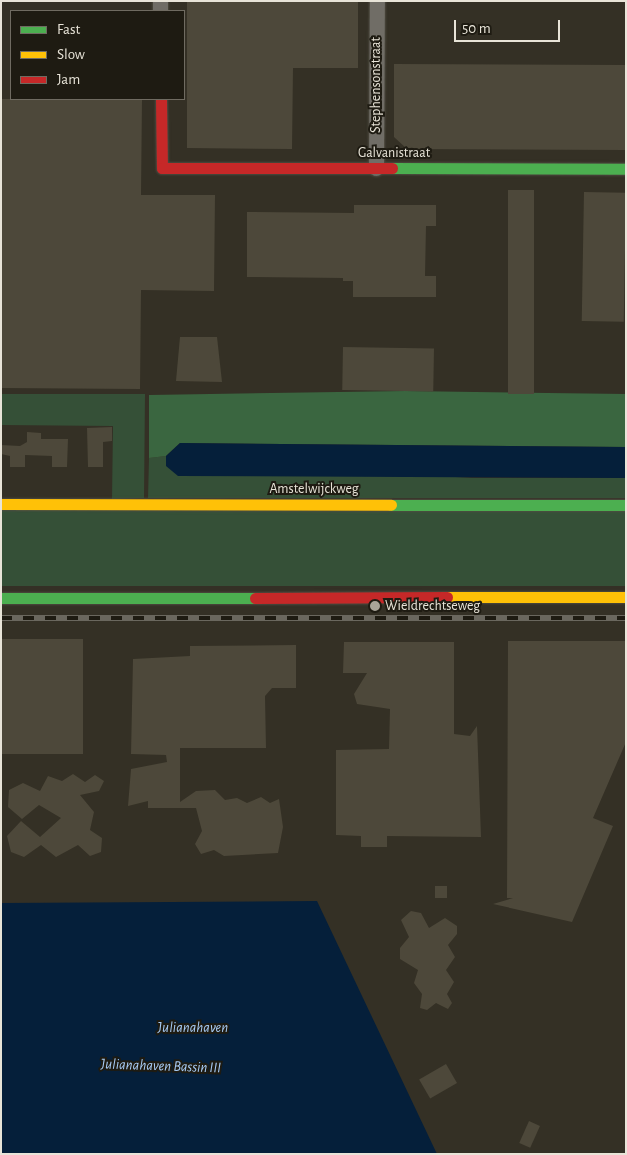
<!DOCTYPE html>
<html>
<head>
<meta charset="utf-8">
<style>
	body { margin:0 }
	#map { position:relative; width:627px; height:1155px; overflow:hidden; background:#343025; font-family:"Alegreya Sans",sans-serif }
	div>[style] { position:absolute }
	.green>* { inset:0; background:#355037; transform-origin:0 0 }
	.forest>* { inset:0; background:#3a6640 }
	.water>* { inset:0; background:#051f3a }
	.building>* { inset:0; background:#4d483a; transform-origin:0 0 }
	.roads { filter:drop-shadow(0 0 1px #504d43) drop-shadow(0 0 1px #504d43) }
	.street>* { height:15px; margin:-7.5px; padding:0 7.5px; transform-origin:7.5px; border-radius:7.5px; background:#706d66 }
	.fast>* { height:11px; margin:-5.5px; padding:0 5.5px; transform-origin:5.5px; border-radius:5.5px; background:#4caf50 }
	.slow>* { height:11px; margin:-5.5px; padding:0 5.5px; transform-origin:5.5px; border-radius:5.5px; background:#ffc107 }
	.jam>* { height:11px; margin:-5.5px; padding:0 5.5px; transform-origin:5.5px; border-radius:5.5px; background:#c62828 }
	.rail>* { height:5.5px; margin-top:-2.75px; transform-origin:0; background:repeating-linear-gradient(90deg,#1e1b12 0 11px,#6a675e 0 22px); box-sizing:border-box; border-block:1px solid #6a675e }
	.dots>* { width:14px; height:14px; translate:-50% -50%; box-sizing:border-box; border:2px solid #1e1b12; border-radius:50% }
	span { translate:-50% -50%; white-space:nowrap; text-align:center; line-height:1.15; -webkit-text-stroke:4px #1e1b12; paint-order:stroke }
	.street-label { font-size:14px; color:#e8e4d8 }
	.poi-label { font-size:14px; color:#e8e4d8 }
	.left { translate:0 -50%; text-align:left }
	.water-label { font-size:15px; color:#a9cdf7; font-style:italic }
	.frame { position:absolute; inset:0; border:2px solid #e8e4d8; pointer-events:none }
	.legend { position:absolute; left:10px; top:10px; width:175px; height:90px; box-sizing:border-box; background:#1e1b12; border:1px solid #6f6b61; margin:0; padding:6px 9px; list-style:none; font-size:15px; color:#e8e4d8 }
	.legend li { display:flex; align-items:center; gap:10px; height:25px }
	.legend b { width:25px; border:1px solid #6f6b61 }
	.scale { position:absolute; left:454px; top:20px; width:106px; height:22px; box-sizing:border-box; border:2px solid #e8e4d8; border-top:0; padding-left:6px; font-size:15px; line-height:18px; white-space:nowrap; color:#e8e4d8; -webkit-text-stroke:4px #1e1b12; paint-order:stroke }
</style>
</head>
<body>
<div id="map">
	<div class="green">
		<div style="clip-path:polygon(1px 394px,145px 394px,144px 498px,112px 499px,113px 426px,1px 425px)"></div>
		<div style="clip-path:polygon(166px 456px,166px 460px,473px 478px,626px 478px,626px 498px,148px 498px,149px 458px)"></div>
		<div style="left:1px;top:509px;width:625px;height:77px"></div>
	</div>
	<div class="forest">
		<div style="clip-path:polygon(406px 391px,626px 394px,626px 447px,180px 443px,166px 456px,149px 458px,149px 395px)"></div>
	</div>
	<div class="water">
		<div style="clip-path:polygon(180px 443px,626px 447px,626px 478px,178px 476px,166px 466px,166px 456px)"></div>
		<div style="clip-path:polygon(317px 901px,437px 1154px,1px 1154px,1px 903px)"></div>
	</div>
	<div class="building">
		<div style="clip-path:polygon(187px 1px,358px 1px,358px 68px,293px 68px,292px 149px,187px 148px)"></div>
		<div style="clip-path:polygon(394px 64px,626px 65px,626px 150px,407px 149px,394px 137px)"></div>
		<div style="clip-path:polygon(1px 99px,142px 99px,141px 195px,215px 195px,214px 291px,141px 290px,140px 389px,1px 388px)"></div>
		<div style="left:508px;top:190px;width:26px;height:204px"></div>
		<div style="left:584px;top:192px;width:42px;height:129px;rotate:1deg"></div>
		<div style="clip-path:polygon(354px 205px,436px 205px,436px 226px,426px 226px,425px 276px,436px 276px,436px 297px,353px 297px,353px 281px,343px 281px,343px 278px,247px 277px,247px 212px,354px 213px)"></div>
		<div style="clip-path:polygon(180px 337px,217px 337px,222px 382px,176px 381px)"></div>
		<div style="left:343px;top:347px;width:91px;height:43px;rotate:1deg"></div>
		<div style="clip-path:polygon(112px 427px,112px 441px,103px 442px,103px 467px,88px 467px,87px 428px)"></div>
		<div style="clip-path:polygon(27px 432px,41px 433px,41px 439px,68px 439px,67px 467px,52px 467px,52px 456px,25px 455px,25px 467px,10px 467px,10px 456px,1px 454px,1px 445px,20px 446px,27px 442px)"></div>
		<div style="left:1px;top:639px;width:82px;height:115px"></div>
		<div style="clip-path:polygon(508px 641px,626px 641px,626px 742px,593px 818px,613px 826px,572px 922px,493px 904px,513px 898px,507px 898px)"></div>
		<div style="clip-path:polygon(344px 642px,454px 642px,454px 734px,470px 736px,477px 726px,481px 837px,387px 836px,387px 847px,361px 847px,361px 836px,336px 835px,336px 750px,389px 749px,390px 709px,357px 704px,354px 694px,367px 673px,343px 673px)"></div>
		<div style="clip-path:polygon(296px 645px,296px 688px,272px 688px,265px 696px,266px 748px,180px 748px,180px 802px,196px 791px,215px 790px,225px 800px,237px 798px,247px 803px,261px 797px,270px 803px,279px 799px,283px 827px,278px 853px,224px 856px,214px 850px,201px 854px,195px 844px,202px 831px,196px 808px,148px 808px,148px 801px,128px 806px,131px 769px,167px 762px,166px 755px,131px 754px,133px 659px,190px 656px,190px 646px)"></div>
		<div style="clip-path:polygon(73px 774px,85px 782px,95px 775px,104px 781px,99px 791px,80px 795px,94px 812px,90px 830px,102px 838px,101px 852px,90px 856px,78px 845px,56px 857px,41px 845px,24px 857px,11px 852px,7px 836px,21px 821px,40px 837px,61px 818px,39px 805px,22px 819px,8px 807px,9px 790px,23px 783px,40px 791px,48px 776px,62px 781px)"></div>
		<div style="left:435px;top:886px;width:12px;height:12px"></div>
		<div style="clip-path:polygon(411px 911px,421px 913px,429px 928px,445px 918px,457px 926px,457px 934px,448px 945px,455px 957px,446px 970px,454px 982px,447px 994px,452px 1003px,448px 1009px,436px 1003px,427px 1010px,420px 1008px,422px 994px,414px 983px,418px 970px,400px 959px,400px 948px,409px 937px,401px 920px)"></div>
		<div style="left:446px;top:1064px;width:22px;height:31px;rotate:60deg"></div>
		<div style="left:529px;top:1121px;width:12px;height:24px;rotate:24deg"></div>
	</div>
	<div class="roads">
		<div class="street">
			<div style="left:160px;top:11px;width:10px;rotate:-90deg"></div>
			<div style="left:376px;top:168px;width:167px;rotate:-89.7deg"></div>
		</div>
		<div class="fast">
			<div style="left:392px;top:168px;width:234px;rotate:0.2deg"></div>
			<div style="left:391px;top:505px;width:235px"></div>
			<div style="left:1px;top:598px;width:254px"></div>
		</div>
		<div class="slow">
			<div style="left:1px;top:504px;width:390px;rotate:0.1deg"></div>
			<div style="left:447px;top:597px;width:179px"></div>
		</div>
		<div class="jam">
			<div style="left:161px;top:99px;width:69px;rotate:89.2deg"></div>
			<div style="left:162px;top:168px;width:230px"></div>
			<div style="left:255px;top:598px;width:192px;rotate:-0.3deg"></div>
		</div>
	</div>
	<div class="rail">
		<div style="left:1px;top:618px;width:625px"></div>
	</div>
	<div class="dots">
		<div style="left:375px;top:606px;background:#a9a599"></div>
	</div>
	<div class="street-label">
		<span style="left:376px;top:85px;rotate:-90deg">Stephensonstraat</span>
		<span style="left:394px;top:153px">Galvanistraat</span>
		<span style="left:314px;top:489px">Amstelwijckweg</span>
	</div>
	<div class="poi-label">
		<span class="left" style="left:385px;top:606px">Wieldrechtseweg</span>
	</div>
	<div class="water-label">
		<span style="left:193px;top:1028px">Julianahaven</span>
		<span style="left:161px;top:1066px;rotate:2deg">Julianahaven Bassin III</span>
	</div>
	<div class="frame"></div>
	<ul class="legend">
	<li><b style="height:6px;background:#4caf50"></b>Fast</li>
	<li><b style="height:6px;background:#ffc107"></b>Slow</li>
	<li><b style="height:6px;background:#c62828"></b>Jam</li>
	</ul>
	<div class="scale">50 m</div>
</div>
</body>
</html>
